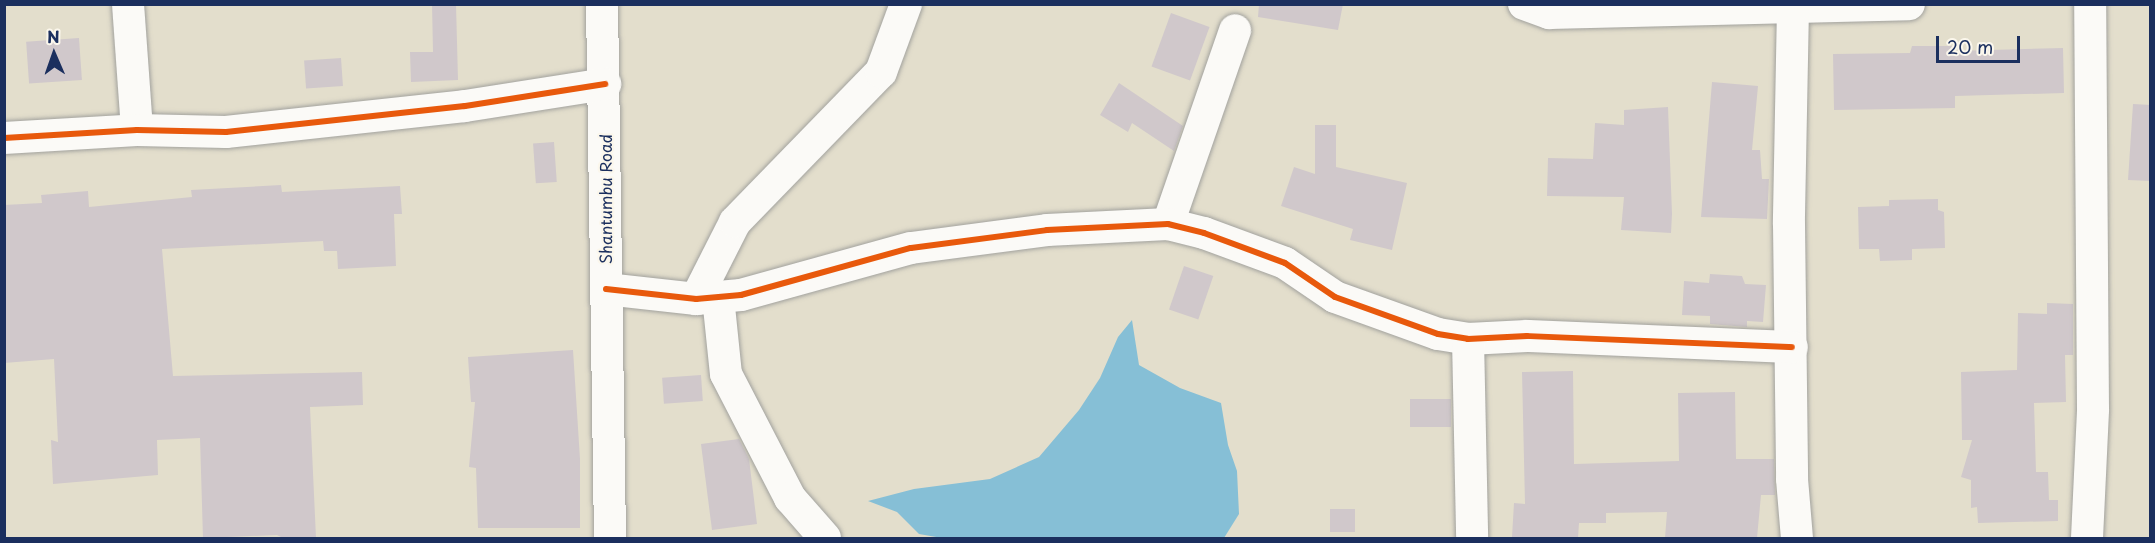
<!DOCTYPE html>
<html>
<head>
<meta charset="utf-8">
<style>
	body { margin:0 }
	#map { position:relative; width:2155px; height:543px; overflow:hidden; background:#e3decc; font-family:"Playpen Sans",sans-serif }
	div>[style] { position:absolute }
	.water>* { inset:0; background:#86bfd6 }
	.building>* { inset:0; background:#d0c8cb; transform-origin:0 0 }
	.roads { filter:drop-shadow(0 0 2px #a2a29e) drop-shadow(0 0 2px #a2a29e) }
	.minor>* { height:32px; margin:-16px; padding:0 16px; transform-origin:16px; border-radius:16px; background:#fbfaf7 }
	.cycleway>* { height:6px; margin:-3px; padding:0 3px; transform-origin:3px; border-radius:3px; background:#e8590c }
	span { translate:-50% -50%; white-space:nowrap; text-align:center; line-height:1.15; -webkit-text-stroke:4.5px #fbf7ec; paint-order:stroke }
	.street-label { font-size:16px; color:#1b2f5e }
	.frame { position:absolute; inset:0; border:6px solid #1b2f5e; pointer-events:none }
	.north { position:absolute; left:24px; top:24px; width:60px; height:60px; -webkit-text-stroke:4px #fbf7ec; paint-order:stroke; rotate:358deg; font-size:16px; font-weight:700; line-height:24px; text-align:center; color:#1b2f5e }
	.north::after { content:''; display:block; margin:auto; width:21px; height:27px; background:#1b2f5e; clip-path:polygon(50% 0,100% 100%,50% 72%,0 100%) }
	.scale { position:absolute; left:1936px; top:36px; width:84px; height:27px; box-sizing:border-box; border:3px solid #1b2f5e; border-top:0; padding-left:8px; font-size:18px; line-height:21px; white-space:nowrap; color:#1b2f5e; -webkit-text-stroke:4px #fbf7ec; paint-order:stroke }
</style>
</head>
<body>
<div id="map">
	<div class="water">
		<div style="clip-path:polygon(1132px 320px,1139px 365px,1180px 388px,1221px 403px,1228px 445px,1237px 471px,1239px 514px,1224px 538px,942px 538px,919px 534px,897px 512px,868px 501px,914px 489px,990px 479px,1039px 457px,1079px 410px,1100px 378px,1118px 337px)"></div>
	</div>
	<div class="building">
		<div style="clip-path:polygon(432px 4px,456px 4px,458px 80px,411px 82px,410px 52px,433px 52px)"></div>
		<div style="clip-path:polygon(1259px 4px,1343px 4px,1338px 30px,1258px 17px)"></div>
		<div style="left:1171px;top:13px;width:41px;height:57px;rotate:20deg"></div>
		<div style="left:79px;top:38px;width:42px;height:53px;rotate:86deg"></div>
		<div style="clip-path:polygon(1912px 46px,1954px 46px,1954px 51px,2063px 48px,2064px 93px,1955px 96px,1955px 108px,1834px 110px,1833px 54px,1910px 53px)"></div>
		<div style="left:341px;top:58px;width:28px;height:37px;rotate:86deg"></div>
		<div style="clip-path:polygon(1712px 82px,1758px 86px,1752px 150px,1760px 150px,1762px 179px,1769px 179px,1767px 219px,1701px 217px)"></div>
		<div style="clip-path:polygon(1119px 83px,1183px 126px,1174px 151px,1132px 123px,1128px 132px,1100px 115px)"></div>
		<div style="clip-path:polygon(2133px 104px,2151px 105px,2151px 181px,2128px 180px)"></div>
		<div style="clip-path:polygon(1668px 107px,1672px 214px,1671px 233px,1621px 230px,1624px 197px,1547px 196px,1548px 158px,1593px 159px,1595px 123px,1624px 125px,1624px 110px)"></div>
		<div style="clip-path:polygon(1315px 125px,1336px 125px,1336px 167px,1407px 183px,1392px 250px,1350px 240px,1353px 229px,1281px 206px,1294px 167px,1315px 174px)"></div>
		<div style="left:554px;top:142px;width:40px;height:21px;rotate:86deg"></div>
		<div style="clip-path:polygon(281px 185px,282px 192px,400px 186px,402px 214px,394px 214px,396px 266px,338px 269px,337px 251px,324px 251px,323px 241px,162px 249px,173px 376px,362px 372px,363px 405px,310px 407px,316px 538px,283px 538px,277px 535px,203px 538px,200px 438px,157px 440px,158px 475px,53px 484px,51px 440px,58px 442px,54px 359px,4px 363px,4px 205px,42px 203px,41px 195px,88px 191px,89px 207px,192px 197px,191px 190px)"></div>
		<div style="clip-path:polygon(1938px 199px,1938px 210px,1944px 212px,1945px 248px,1912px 249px,1912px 260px,1880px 261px,1879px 249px,1859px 249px,1858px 207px,1889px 206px,1889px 200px)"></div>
		<div style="left:1184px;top:266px;width:31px;height:46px;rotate:19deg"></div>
		<div style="clip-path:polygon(1710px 274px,1742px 276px,1745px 284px,1766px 285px,1763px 322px,1747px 321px,1747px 327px,1710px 324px,1710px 316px,1682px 315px,1684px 281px,1709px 283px)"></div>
		<div style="clip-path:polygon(2047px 303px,2073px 304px,2073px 355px,2065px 355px,2066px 402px,2034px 403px,2036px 472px,2048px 472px,2049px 500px,2058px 500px,2058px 521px,1978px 523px,1977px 507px,1971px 508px,1971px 480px,1961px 477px,1972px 440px,1962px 440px,1961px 372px,2017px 370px,2018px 313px,2047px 314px)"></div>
		<div style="clip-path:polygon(573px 350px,580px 459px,580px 528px,478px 528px,476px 468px,469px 467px,475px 402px,471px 402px,468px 357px)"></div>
		<div style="clip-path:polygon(1573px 371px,1574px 464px,1679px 461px,1678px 393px,1735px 392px,1736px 459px,1774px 459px,1775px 495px,1761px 495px,1757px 538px,1665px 538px,1667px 512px,1606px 513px,1606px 523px,1579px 523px,1578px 538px,1512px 537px,1514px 503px,1525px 504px,1522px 372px)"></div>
		<div style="left:701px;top:375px;width:26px;height:39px;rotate:86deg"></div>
		<div style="left:1410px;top:399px;width:41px;height:28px"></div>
		<div style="clip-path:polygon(739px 439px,749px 459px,757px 524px,712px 530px,701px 444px)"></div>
		<div style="left:1355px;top:509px;width:23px;height:25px;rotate:90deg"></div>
	</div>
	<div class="roads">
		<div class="minor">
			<div style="left:128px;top:4px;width:126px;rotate:85.9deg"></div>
			<div style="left:602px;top:4px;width:534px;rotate:89.14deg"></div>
			<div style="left:1524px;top:4px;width:27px;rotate:20deg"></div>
			<div style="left:1549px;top:13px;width:360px;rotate:-1.4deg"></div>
			<div style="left:1793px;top:7px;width:217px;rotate:91.1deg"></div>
			<div style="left:1789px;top:224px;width:255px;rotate:89.3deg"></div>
			<div style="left:1792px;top:479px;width:59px;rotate:85.2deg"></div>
			<div style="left:4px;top:138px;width:133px;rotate:-3.4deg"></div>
			<div style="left:137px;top:130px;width:89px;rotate:1.3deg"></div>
			<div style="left:226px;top:132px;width:240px;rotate:-6.2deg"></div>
			<div style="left:465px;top:106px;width:142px;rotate:-8.9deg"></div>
			<div style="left:1168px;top:224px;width:205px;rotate:-70.9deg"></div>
			<div style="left:606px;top:289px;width:91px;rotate:6.3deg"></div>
			<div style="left:696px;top:299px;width:45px;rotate:-5.1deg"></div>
			<div style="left:741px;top:295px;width:176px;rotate:-15.5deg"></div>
			<div style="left:911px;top:248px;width:137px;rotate:-7.5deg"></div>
			<div style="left:1047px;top:230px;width:121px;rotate:-2.8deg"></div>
			<div style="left:1168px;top:224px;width:37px;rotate:14deg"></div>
			<div style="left:1204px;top:233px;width:86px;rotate:20.3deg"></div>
			<div style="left:1285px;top:263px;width:60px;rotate:34.2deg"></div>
			<div style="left:1335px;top:297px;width:109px;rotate:19.8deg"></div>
			<div style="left:1438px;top:334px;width:30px;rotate:9deg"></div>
			<div style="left:1468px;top:339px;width:59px;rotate:-2.9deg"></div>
			<div style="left:1527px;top:336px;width:265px;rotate:2.4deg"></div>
			<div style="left:718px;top:297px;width:77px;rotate:84.1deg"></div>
			<div style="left:726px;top:374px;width:140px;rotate:62.7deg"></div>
			<div style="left:790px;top:498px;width:53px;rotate:48.8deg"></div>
			<div style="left:696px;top:299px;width:86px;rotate:-63.1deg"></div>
			<div style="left:735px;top:222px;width:209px;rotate:-45.8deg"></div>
			<div style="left:881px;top:72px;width:72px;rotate:-69.8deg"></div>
			<div style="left:1468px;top:339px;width:199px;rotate:88.8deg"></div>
			<div style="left:2087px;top:538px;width:129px;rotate:-87.3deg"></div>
			<div style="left:2093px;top:409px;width:405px;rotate:-90.4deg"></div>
		</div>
	</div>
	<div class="cycleway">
		<div style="left:4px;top:138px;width:133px;rotate:-3.4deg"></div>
		<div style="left:137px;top:130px;width:89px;rotate:1.3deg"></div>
		<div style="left:226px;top:132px;width:240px;rotate:-6.2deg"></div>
		<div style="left:465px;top:106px;width:142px;rotate:-8.9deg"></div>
		<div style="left:606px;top:289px;width:91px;rotate:6.3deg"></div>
		<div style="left:696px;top:299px;width:45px;rotate:-5.1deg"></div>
		<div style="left:741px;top:295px;width:176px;rotate:-15.5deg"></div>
		<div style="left:911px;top:248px;width:137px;rotate:-7.5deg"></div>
		<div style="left:1047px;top:230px;width:121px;rotate:-2.8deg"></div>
		<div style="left:1168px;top:224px;width:37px;rotate:14deg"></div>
		<div style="left:1204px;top:233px;width:86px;rotate:20.3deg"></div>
		<div style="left:1285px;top:263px;width:60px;rotate:34.2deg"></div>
		<div style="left:1335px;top:297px;width:109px;rotate:19.8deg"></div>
		<div style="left:1438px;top:334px;width:30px;rotate:9deg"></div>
		<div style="left:1468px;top:339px;width:59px;rotate:-2.9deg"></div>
		<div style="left:1527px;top:336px;width:265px;rotate:2.4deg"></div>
	</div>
	<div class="street-label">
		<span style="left:605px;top:199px;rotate:-90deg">Shantumbu Road</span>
	</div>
	<div class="frame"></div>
	<div class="north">N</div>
	<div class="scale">20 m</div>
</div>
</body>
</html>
